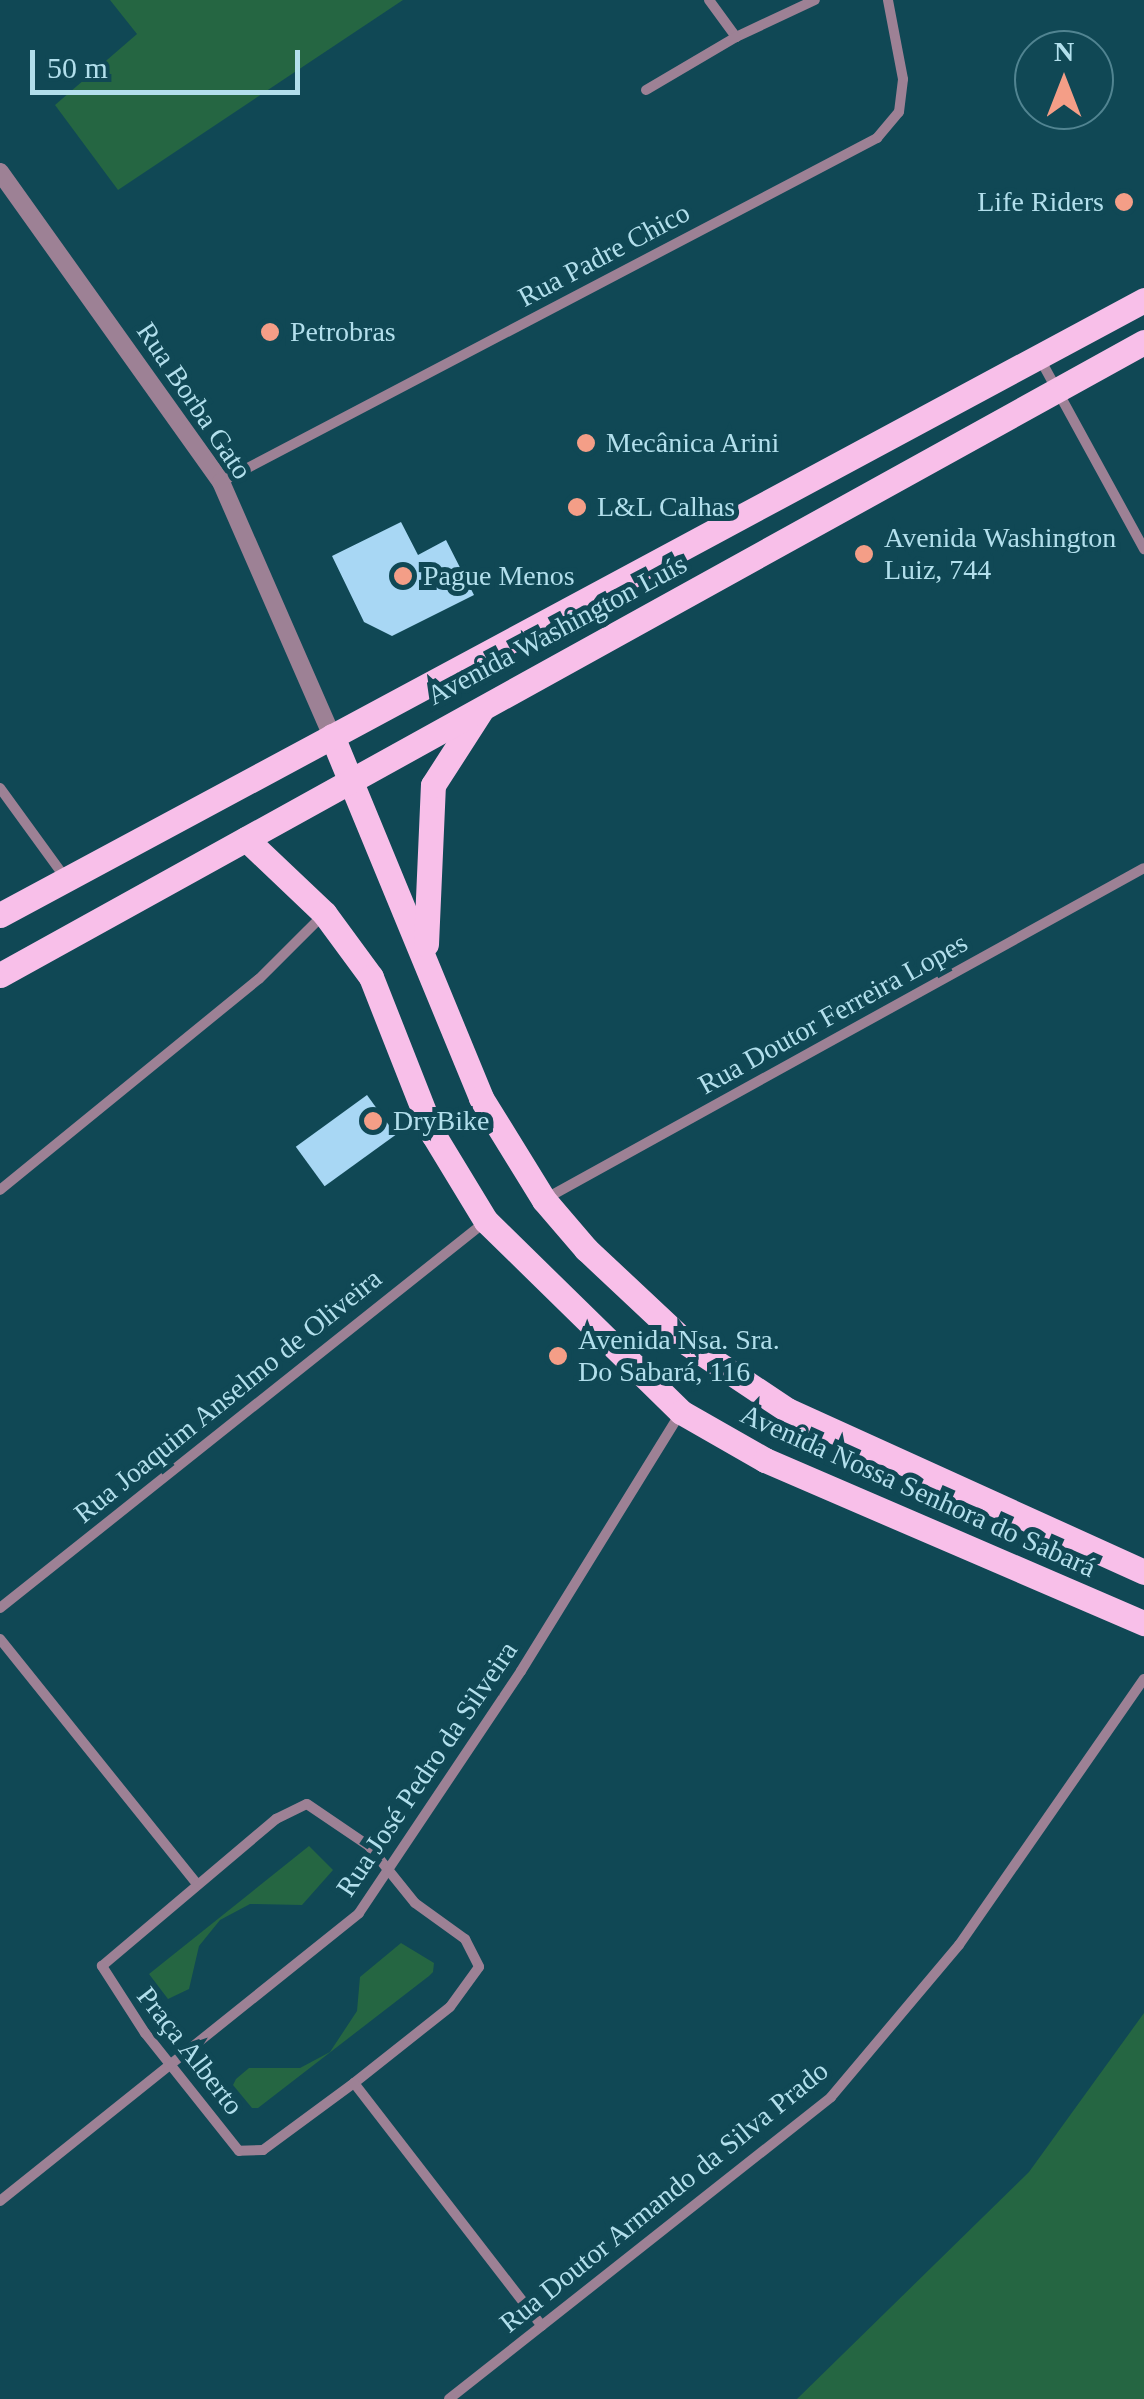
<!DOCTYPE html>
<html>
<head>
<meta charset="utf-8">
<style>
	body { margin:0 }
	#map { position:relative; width:1144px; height:2399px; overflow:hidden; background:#104855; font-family:Georgia,serif }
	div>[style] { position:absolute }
	.green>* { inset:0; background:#256642 }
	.building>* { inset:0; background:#a8d7f4; transform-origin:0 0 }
	.minor>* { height:10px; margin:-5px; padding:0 5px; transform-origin:5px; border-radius:5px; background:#9d8195 }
	.tertiary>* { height:18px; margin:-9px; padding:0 9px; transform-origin:9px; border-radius:9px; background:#9d8195 }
	.primary>* { height:25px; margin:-12.5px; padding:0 12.5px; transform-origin:12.5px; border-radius:12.5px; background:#f8bfe9 }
	.dots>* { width:28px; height:28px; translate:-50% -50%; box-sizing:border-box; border:5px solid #104855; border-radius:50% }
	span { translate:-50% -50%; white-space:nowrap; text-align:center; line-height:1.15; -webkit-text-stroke:10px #104855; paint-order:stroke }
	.poi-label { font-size:28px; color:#b2dfec }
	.right { translate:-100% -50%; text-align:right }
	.left { translate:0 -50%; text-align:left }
	.street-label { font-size:28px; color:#b2dfec }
	.north { position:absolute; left:1014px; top:30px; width:100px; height:100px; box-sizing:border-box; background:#104855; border:2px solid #518491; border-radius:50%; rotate:0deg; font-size:28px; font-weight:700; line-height:40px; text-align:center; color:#b2dfec }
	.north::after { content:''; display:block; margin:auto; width:35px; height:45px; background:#f49e87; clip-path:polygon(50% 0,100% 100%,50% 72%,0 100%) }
	.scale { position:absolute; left:30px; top:50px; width:270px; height:45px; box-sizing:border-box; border:5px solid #b2dfec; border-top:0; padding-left:12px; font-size:30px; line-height:35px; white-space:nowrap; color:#b2dfec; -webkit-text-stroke:8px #104855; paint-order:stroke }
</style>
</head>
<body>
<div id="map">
	<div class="green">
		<div style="clip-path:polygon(110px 0,403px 0,118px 190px,55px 105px,137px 34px)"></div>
		<div style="clip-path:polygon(309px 1846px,333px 1870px,302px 1905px,250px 1904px,220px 1920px,199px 1946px,189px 1989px,168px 1999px,149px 1974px)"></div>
		<div style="clip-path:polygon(401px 1943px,434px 1963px,433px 1972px,429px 1976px,258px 2108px,252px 2108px,233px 2085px,236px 2079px,249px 2068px,300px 2068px,330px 2052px,357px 2011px,360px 1977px)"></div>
		<div style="clip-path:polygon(1144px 2013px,1144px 2399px,797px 2399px,1029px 2172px)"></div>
	</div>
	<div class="building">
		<div style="clip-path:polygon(401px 522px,418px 555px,446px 540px,474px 595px,392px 636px,364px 622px,332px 556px)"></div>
		<div style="left:367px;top:1095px;width:49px;height:88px;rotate:54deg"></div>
	</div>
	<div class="minor">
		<div style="left:709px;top:0;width:46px;rotate:53.9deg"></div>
		<div style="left:736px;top:37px;width:87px;rotate:-25.1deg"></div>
		<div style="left:646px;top:90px;width:104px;rotate:-30.5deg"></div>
		<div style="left:1040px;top:359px;width:217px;rotate:61.3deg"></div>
		<div style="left:221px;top:482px;width:741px;rotate:-27.67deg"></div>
		<div style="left:877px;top:138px;width:34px;rotate:-50deg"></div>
		<div style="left:899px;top:112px;width:33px;rotate:-83deg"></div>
		<div style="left:903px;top:79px;width:80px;rotate:-100.8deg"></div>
		<div style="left:0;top:788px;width:112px;rotate:54deg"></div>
		<div style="left:0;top:1190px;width:334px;rotate:-39.2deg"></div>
		<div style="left:259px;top:979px;width:92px;rotate:-45deg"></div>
		<div style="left:545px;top:1199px;width:684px;rotate:-28.92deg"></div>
		<div style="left:0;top:1608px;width:620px;rotate:-38.52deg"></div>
		<div style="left:0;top:1639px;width:313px;rotate:51.2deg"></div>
		<div style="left:307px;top:1804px;width:75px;rotate:34.1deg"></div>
		<div style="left:369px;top:1846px;width:73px;rotate:51.1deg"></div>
		<div style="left:415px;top:1903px;width:62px;rotate:35.8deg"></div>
		<div style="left:465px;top:1939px;width:31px;rotate:63deg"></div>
		<div style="left:479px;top:1967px;width:49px;rotate:125.9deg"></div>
		<div style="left:450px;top:2007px;width:122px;rotate:141.6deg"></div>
		<div style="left:354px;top:2083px;width:113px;rotate:143.6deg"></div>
		<div style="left:263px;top:2150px;width:24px;rotate:178deg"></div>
		<div style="left:239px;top:2151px;width:151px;rotate:-128.5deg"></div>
		<div style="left:145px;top:2033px;width:80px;rotate:-122.7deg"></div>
		<div style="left:102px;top:1966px;width:228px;rotate:-40.2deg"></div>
		<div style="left:276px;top:1819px;width:34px;rotate:-26deg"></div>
		<div style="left:354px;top:2083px;width:307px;rotate:52.3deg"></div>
		<div style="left:0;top:2201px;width:460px;rotate:-38.7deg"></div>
		<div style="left:359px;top:1913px;width:291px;rotate:-56.2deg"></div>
		<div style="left:521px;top:1671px;width:302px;rotate:-58.3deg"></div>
		<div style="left:449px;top:2399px;width:487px;rotate:-38.3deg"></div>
		<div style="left:831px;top:2097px;width:199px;rotate:-49.9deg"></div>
		<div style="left:959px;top:1945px;width:324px;rotate:-55.2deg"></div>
	</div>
	<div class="tertiary">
		<div style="left:0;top:172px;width:381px;rotate:54.5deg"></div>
		<div style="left:221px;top:482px;width:277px;rotate:66.4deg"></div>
	</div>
	<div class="primary">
		<div style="left:332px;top:736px;width:391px;rotate:67.6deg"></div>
		<div style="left:481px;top:1098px;width:120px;rotate:58.3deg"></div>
		<div style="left:544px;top:1200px;width:65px;rotate:49.4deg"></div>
		<div style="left:586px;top:1249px;width:134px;rotate:43.2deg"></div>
		<div style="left:684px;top:1341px;width:124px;rotate:33.8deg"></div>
		<div style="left:787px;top:1410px;width:392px;rotate:24.4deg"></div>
		<div style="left:246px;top:839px;width:108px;rotate:43.5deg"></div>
		<div style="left:324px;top:913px;width:79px;rotate:53.7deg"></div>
		<div style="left:371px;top:977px;width:169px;rotate:68.5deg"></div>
		<div style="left:433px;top:1134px;width:102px;rotate:58.7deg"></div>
		<div style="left:486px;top:1221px;width:273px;rotate:44.4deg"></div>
		<div style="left:681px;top:1412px;width:97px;rotate:29.7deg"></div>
		<div style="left:765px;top:1460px;width:413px;rotate:23.3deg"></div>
		<div style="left:0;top:915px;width:1299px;rotate:-28.26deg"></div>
		<div style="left:426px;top:944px;width:159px;rotate:-87.5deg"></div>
		<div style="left:433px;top:785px;width:90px;rotate:-57.2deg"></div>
		<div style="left:0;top:975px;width:1307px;rotate:-28.96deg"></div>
	</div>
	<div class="dots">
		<div style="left:1124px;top:202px;background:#f49e87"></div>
		<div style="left:270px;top:332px;background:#f49e87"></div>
		<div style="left:586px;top:443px;background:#f49e87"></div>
		<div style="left:577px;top:507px;background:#f49e87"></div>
		<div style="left:864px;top:554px;background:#f49e87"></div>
		<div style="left:403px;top:576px;background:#f49e87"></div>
		<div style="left:373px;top:1121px;background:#f49e87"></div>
		<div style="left:558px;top:1356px;background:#f49e87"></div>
	</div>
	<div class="poi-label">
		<span class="right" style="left:1104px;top:202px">Life Riders</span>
		<span class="left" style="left:290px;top:332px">Petrobras</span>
		<span class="left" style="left:606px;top:443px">Mecânica Arini</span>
		<span class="left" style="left:597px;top:507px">L&amp;L Calhas</span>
		<span class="left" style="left:884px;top:554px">Avenida Washington<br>Luiz, 744</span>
		<span class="left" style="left:423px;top:576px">Pague Menos</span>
		<span class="left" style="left:393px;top:1121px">DryBike</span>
		<span class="left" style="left:578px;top:1356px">Avenida Nsa. Sra.<br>Do Sabará, 116</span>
	</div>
	<div class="street-label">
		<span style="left:604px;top:255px;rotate:-28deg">Rua Padre Chico</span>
		<span style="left:194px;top:401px;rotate:56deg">Rua Borba Gato</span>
		<span style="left:557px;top:630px;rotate:-28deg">Avenida Washington Luís</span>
		<span style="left:833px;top:1014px;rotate:-29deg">Rua Doutor Ferreira Lopes</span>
		<span style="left:228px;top:1396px;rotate:-39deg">Rua Joaquim Anselmo de Oliveira</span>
		<span style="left:918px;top:1491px;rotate:24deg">Avenida Nossa Senhora do Sabará</span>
		<span style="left:427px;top:1769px;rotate:-56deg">Rua José Pedro da Silveira</span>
		<span style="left:190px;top:2051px;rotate:52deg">Praça Alberto</span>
		<span style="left:664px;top:2197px;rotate:-39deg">Rua Doutor Armando da Silva Prado</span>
	</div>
	<div class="north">N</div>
	<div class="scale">50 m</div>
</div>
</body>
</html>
